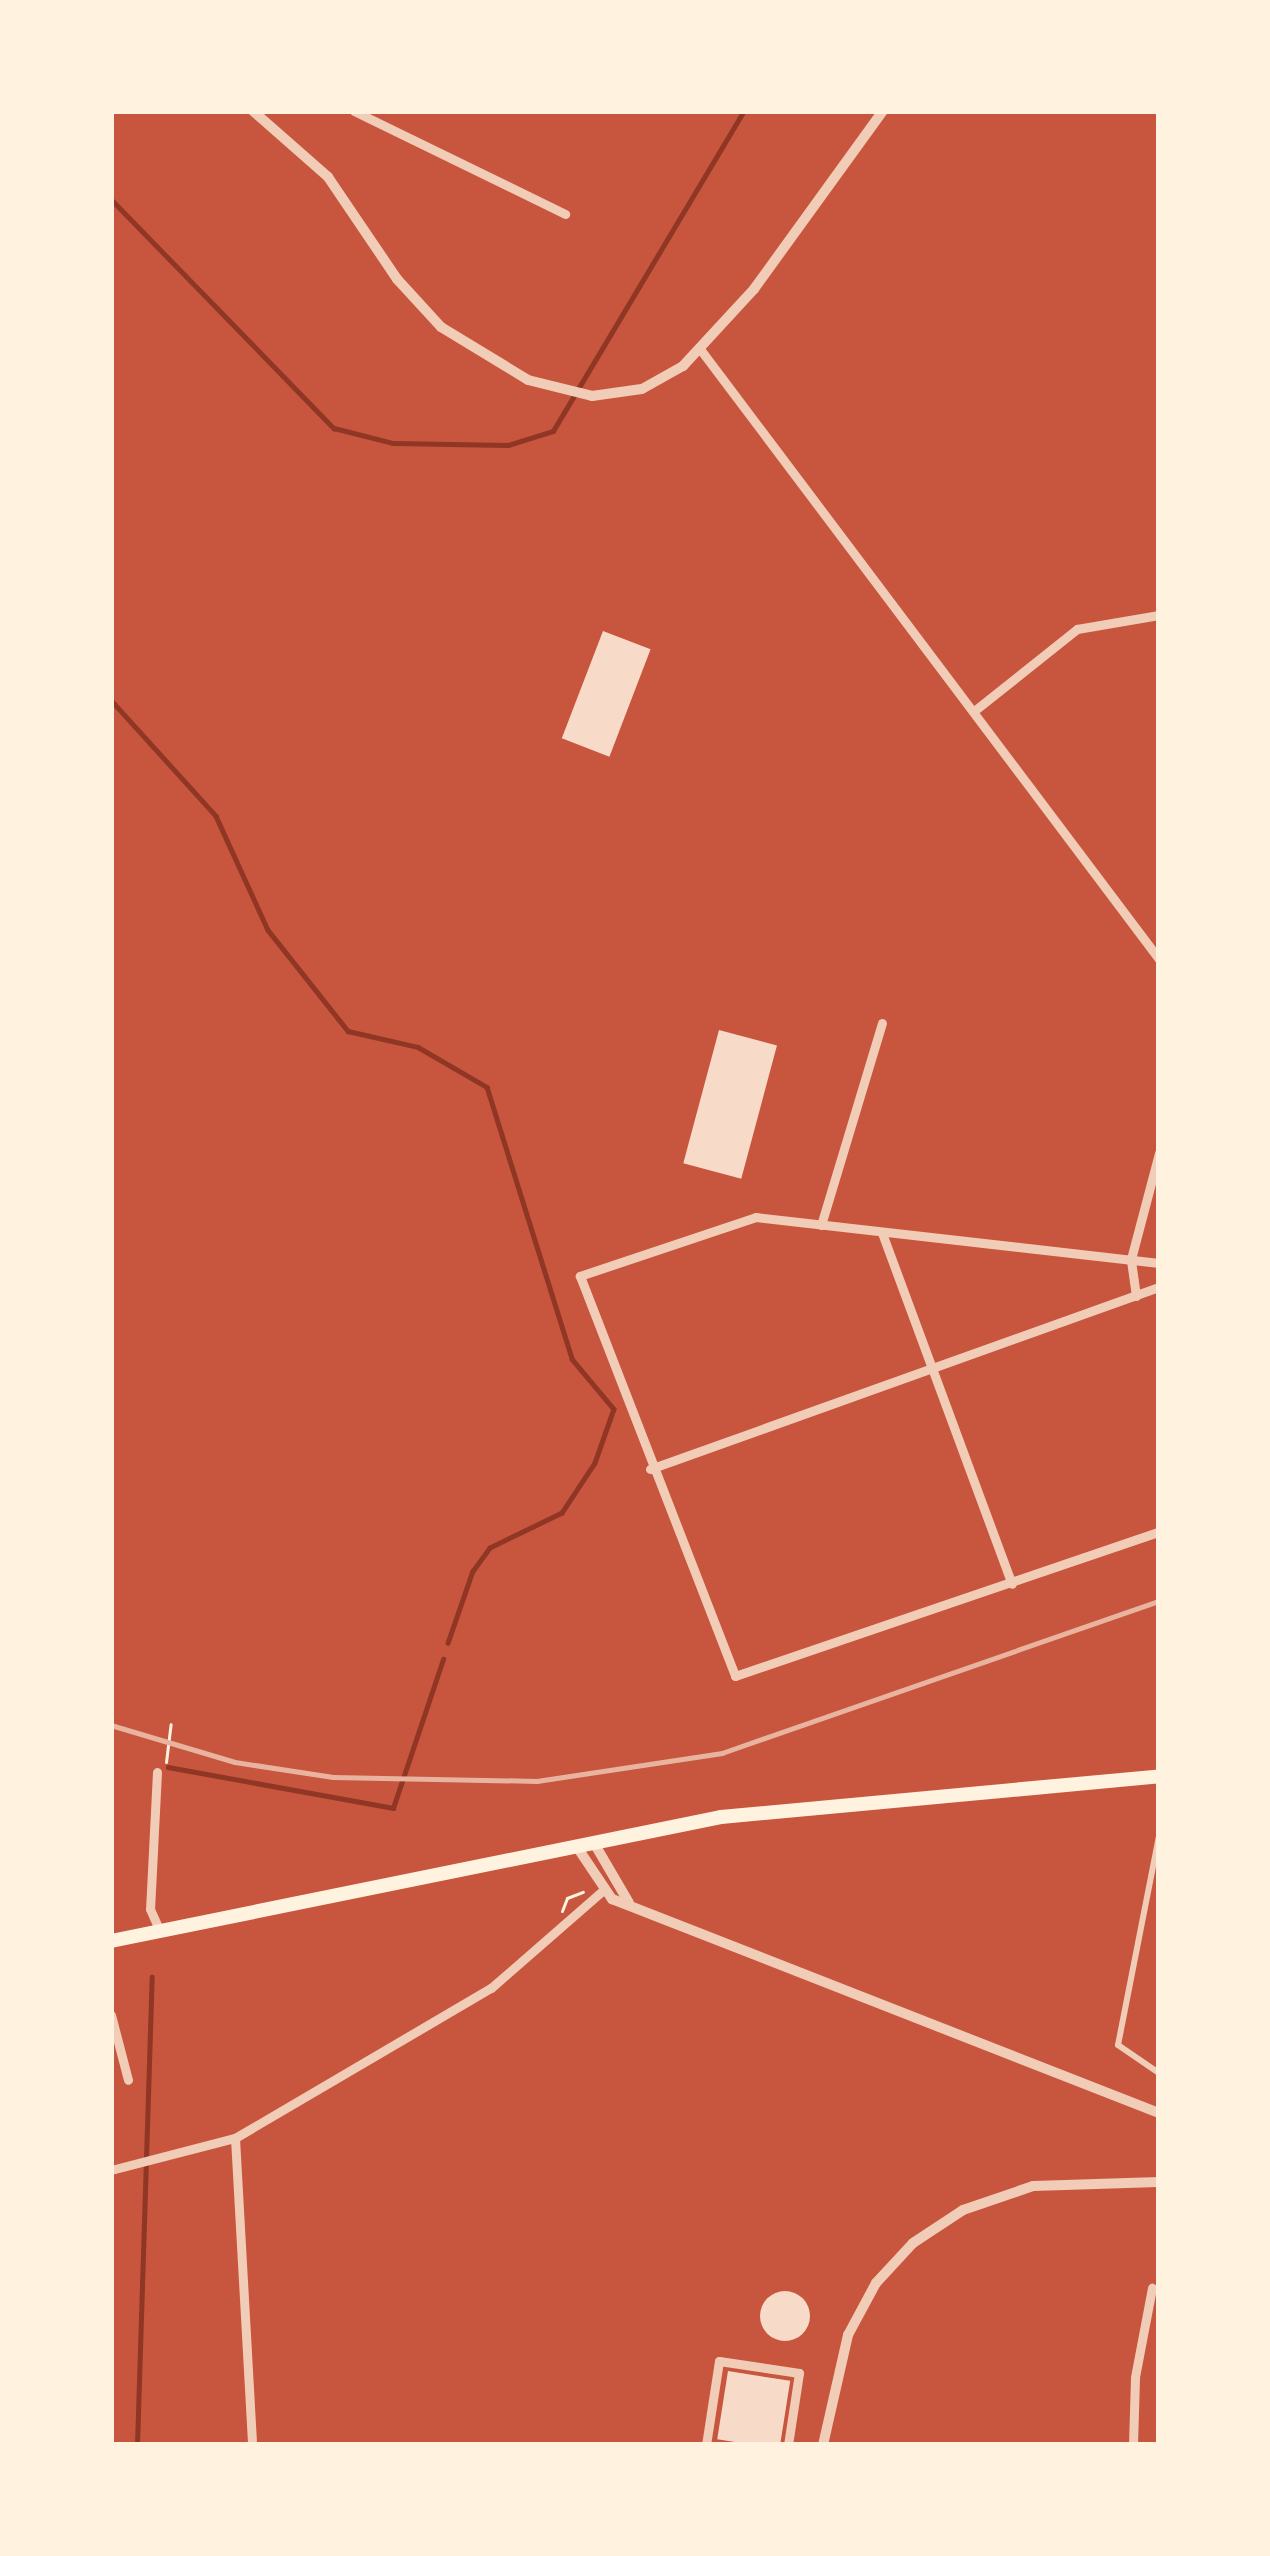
<!DOCTYPE html>
<html>
<head>
<meta charset="utf-8">
<style>
	body { margin:0 }
	#map { position:relative; width:1270px; height:2556px; overflow:hidden; background:#c8553d; font-family:"Fira Sans",sans-serif }
	div>[style] { position:absolute }
	.stream>* { height:4.5px; margin:-2.25px; padding:0 2.25px; transform-origin:2.25px; border-radius:2.25px; background:#8f3625 }
	.building>* { inset:0; background:#f7dbc8; transform-origin:0 0 }
	.round { border-radius:50% }
	.path>* { height:3px; margin:-1.5px; padding:0 1.5px; transform-origin:1.5px; border-radius:1.5px; background:#fff3e0 }
	.pedestrian>* { height:6px; margin:-3px; padding:0 3px; transform-origin:3px; border-radius:3px; background:#f1ccb7 }
	.minor>* { height:9px; margin:-4.5px; padding:0 4.5px; transform-origin:4.5px; border-radius:4.5px; background:#f1ccb7 }
	.tertiary>* { height:10px; margin:-5px; padding:0 5px; transform-origin:5px; border-radius:5px; background:#f1ccb7 }
	.primary>* { height:14px; margin:-7px; padding:0 7px; transform-origin:7px; border-radius:7px; background:#fff3e0 }
	.rail>* { height:4.5px; margin:-2.25px; padding:0 2.25px; transform-origin:2.25px; border-radius:2.25px; background:#e9b49f }
	span { translate:-50% -50%; white-space:nowrap; text-align:center; line-height:1.15; -webkit-text-stroke:9px #fff3e0; paint-order:stroke }
	.frame { position:absolute; inset:0; border:114px solid #fff3e0; pointer-events:none }
</style>
</head>
<body>
<div id="map">
	<div class="stream">
		<div style="left:111px;top:199px;width:320px;rotate:45.8deg"></div>
		<div style="left:334px;top:428px;width:61px;rotate:14.3deg"></div>
		<div style="left:393px;top:443px;width:115px;rotate:1deg"></div>
		<div style="left:508px;top:445px;width:47px;rotate:-17.3deg"></div>
		<div style="left:553px;top:431px;width:373px;rotate:-59.2deg"></div>
		<div style="left:111px;top:700px;width:156px;rotate:47.8deg"></div>
		<div style="left:216px;top:816px;width:125px;rotate:65.5deg"></div>
		<div style="left:268px;top:930px;width:129px;rotate:51.6deg"></div>
		<div style="left:348px;top:1031px;width:72px;rotate:12.9deg"></div>
		<div style="left:418px;top:1047px;width:80px;rotate:30.1deg"></div>
		<div style="left:487px;top:1087px;width:285px;rotate:72.6deg"></div>
		<div style="left:572px;top:1359px;width:65px;rotate:50deg"></div>
		<div style="left:614px;top:1409px;width:57px;rotate:109.4deg"></div>
		<div style="left:595px;top:1463px;width:60px;rotate:123.4deg"></div>
		<div style="left:562px;top:1513px;width:80px;rotate:154.1deg"></div>
		<div style="left:490px;top:1548px;width:29px;rotate:126deg"></div>
		<div style="left:473px;top:1571px;width:76px;rotate:109.1deg"></div>
		<div style="left:168px;top:1767px;width:229px;rotate:10.3deg"></div>
		<div style="left:393px;top:1808px;width:157px;rotate:-71.4deg"></div>
		<div style="left:137px;top:2445px;width:468px;rotate:-88.2deg"></div>
	</div>
	<div class="building">
		<div style="left:603px;top:631px;width:51px;height:115px;rotate:21deg"></div>
		<div style="left:719px;top:1030px;width:60px;height:138px;rotate:15deg"></div>
		<div class="round" style="left:760px;top:2291px;width:50px;height:50px"></div>
		<div style="left:728px;top:2371px;width:63px;height:69px;rotate:9deg"></div>
	</div>
	<div class="path">
		<div style="left:166px;top:1762px;width:38px;rotate:-83deg"></div>
		<div style="left:562px;top:1911px;width:14px;rotate:-69deg"></div>
		<div style="left:567px;top:1898px;width:17px;rotate:-21deg"></div>
	</div>
	<div class="pedestrian">
		<div style="left:1159px;top:1836px;width:213px;rotate:101.1deg"></div>
		<div style="left:1118px;top:2045px;width:50px;rotate:34.3deg"></div>
	</div>
	<div class="minor">
		<div style="left:354px;top:111px;width:235px;rotate:26deg"></div>
		<div style="left:700px;top:349px;width:763px;rotate:53.04deg"></div>
		<div style="left:974px;top:711px;width:132px;rotate:-38.5deg"></div>
		<div style="left:1077px;top:629px;width:83px;rotate:-9.7deg"></div>
		<div style="left:821px;top:1225px;width:211px;rotate:-73.2deg"></div>
		<div style="left:882px;top:1233px;width:374px;rotate:69.7deg"></div>
		<div style="left:1159px;top:1263px;width:406px;rotate:-173.5deg"></div>
		<div style="left:756px;top:1217px;width:186px;rotate:161.5deg"></div>
		<div style="left:580px;top:1276px;width:429px;rotate:68.8deg"></div>
		<div style="left:735px;top:1676px;width:448px;rotate:-18.8deg"></div>
		<div style="left:1136px;top:1296px;width:37px;rotate:-98deg"></div>
		<div style="left:1131px;top:1259px;width:110px;rotate:-75.2deg"></div>
		<div style="left:650px;top:1469px;width:541px;rotate:-19.68deg"></div>
		<div style="left:157px;top:1772px;width:137px;rotate:92.9deg"></div>
		<div style="left:150px;top:1909px;width:24px;rotate:66deg"></div>
		<div style="left:111px;top:2015px;width:67px;rotate:75.3deg"></div>
		<div style="left:235px;top:2138px;width:307px;rotate:86.8deg"></div>
		<div style="left:111px;top:2170px;width:128px;rotate:-14.5deg"></div>
		<div style="left:235px;top:2138px;width:297px;rotate:-30.4deg"></div>
		<div style="left:491px;top:1988px;width:147px;rotate:-41.1deg"></div>
		<div style="left:706px;top:2445px;width:85px;rotate:-81.2deg"></div>
		<div style="left:719px;top:2361px;width:81px;rotate:8.5deg"></div>
		<div style="left:799px;top:2373px;width:73px;rotate:98.7deg"></div>
		<div style="left:1133px;top:2445px;width:68px;rotate:-88.3deg"></div>
		<div style="left:1135px;top:2377px;width:91px;rotate:-79.2deg"></div>
	</div>
	<div class="tertiary">
		<div style="left:253px;top:111px;width:100px;rotate:41.3deg"></div>
		<div style="left:328px;top:177px;width:123px;rotate:55.9deg"></div>
		<div style="left:397px;top:279px;width:65px;rotate:47.5deg"></div>
		<div style="left:441px;top:327px;width:102px;rotate:31.3deg"></div>
		<div style="left:528px;top:380px;width:66px;rotate:14deg"></div>
		<div style="left:592px;top:396px;width:50px;rotate:-8deg"></div>
		<div style="left:642px;top:389px;width:47px;rotate:-29.3deg"></div>
		<div style="left:683px;top:366px;width:105px;rotate:-47.3deg"></div>
		<div style="left:754px;top:289px;width:220px;rotate:-54.1deg"></div>
		<div style="left:594px;top:1843px;width:69px;rotate:59.7deg"></div>
		<div style="left:577px;top:1847px;width:63px;rotate:56.1deg"></div>
		<div style="left:612px;top:1899px;width:587px;rotate:21.37deg"></div>
		<div style="left:823px;top:2445px;width:113px;rotate:-77.2deg"></div>
		<div style="left:848px;top:2335px;width:59px;rotate:-61.7deg"></div>
		<div style="left:876px;top:2283px;width:54px;rotate:-47.2deg"></div>
		<div style="left:913px;top:2243px;width:60px;rotate:-33.4deg"></div>
		<div style="left:963px;top:2210px;width:74px;rotate:-18.9deg"></div>
		<div style="left:1033px;top:2186px;width:126px;rotate:-1.8deg"></div>
	</div>
	<div class="primary">
		<div style="left:111px;top:1941px;width:622px;rotate:-11.49deg"></div>
		<div style="left:721px;top:1817px;width:440px;rotate:-5.3deg"></div>
	</div>
	<div class="rail">
		<div style="left:111px;top:1725px;width:129px;rotate:16.6deg"></div>
		<div style="left:235px;top:1762px;width:99px;rotate:8.7deg"></div>
		<div style="left:333px;top:1777px;width:204px;rotate:1.1deg"></div>
		<div style="left:537px;top:1781px;width:187px;rotate:-8.6deg"></div>
		<div style="left:722px;top:1753px;width:463px;rotate:-19.2deg"></div>
	</div>
	<div class="frame"></div>
</div>
</body>
</html>
